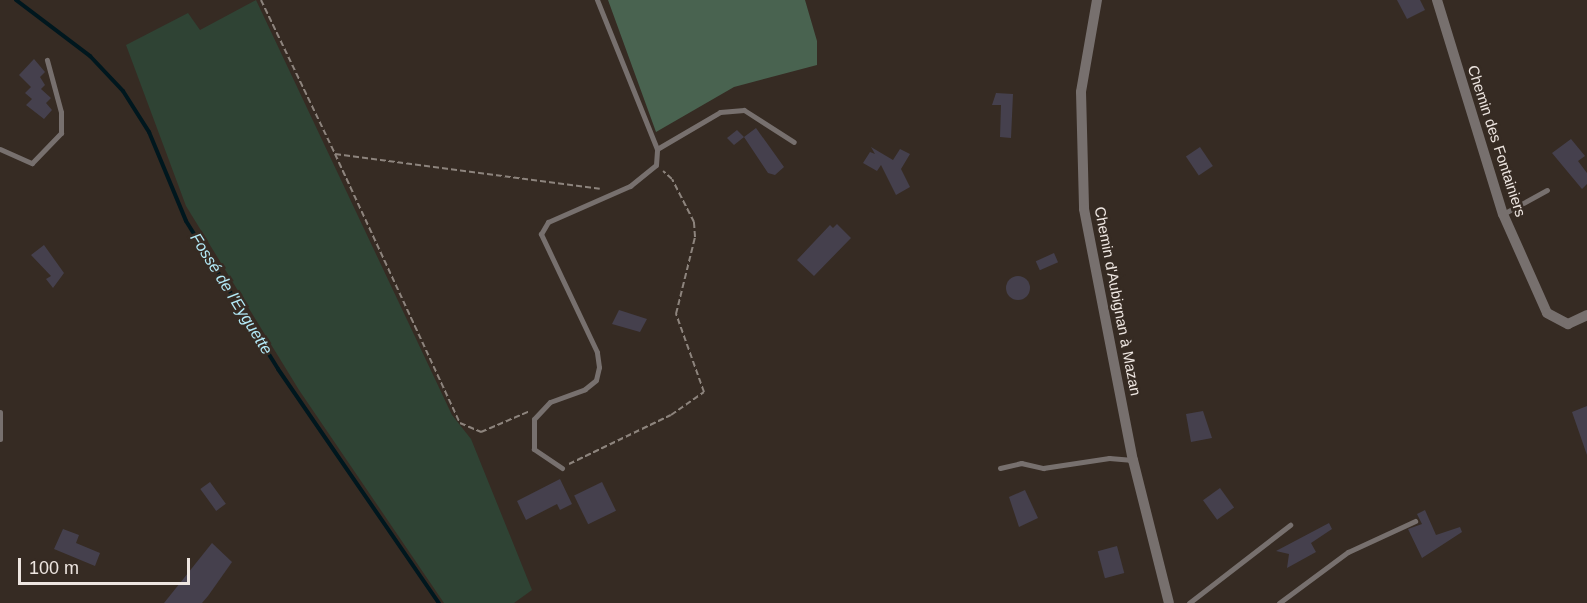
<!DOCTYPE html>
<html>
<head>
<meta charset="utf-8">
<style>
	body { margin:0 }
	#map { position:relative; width:1587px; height:603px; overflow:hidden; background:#362b23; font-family:Helvetica,sans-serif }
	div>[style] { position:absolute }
	.green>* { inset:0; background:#2f4334 }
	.forest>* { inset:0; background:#496350 }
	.stream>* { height:4px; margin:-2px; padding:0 2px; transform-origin:2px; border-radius:2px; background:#00171e }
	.building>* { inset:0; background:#45404d; transform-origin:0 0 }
	.round { border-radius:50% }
	.path>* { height:2px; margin-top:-1px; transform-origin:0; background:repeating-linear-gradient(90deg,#8d847d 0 6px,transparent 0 9px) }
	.lane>* { height:5px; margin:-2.5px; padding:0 2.5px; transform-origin:2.5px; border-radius:2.5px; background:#77706e }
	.street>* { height:10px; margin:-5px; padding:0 5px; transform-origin:5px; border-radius:5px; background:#77706e }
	span { translate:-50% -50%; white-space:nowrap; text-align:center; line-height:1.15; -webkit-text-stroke:5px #362b23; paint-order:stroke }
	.street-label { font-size:15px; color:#eee6e1 }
	.water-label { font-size:16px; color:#b4ebf9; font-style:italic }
	.scale { position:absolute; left:18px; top:558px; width:172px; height:27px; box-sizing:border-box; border:3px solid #eee6e1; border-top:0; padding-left:8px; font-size:18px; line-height:21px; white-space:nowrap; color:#eee6e1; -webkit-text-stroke:4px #362b23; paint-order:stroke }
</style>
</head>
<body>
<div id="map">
	<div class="green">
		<div style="clip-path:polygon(256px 0,452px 415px,471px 439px,532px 590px,514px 603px,444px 603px,299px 390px,186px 206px,126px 45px,188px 13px,200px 30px)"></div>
	</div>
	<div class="forest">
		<div style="clip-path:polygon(608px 0,805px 0,817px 41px,817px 65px,734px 87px,656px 132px)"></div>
	</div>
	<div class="stream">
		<div style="left:16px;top:0;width:93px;rotate:37.1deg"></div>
		<div style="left:90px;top:56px;width:48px;rotate:46.7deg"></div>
		<div style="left:123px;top:91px;width:49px;rotate:57.6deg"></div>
		<div style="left:149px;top:132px;width:96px;rotate:67.4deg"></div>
		<div style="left:186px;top:221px;width:174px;rotate:58.1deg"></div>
		<div style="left:278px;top:369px;width:284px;rotate:55.5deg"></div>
	</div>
	<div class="building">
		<div style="clip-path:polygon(1397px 0,1420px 0,1425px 10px,1407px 19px)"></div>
		<div style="clip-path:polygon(34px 59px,45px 72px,40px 77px,45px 85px,41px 89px,51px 98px,46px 103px,52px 110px,44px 119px,26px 105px,32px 99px,25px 93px,31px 87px,19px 75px)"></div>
		<div style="clip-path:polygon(996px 93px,1013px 94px,1011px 138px,1000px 137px,1001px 105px,992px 105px)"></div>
		<div style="clip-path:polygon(756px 128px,784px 167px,775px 175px,768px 173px,744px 137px,734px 145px,727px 138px,737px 130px,744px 137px)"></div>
		<div style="clip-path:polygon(1571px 139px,1585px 156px,1578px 161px,1587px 173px,1587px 184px,1582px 189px,1552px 153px)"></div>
		<div style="clip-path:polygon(871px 147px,893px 160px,900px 149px,910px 154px,901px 169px,910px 187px,896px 195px,881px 165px,877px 171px,863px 163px,870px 152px,875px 154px)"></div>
		<div style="left:1200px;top:147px;width:23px;height:17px;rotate:56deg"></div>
		<div style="clip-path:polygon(837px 224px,851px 238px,814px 276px,797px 260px,830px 225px,833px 228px)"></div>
		<div style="clip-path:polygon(44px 245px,64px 273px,53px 288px,46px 279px,51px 276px,31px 255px)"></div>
		<div style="left:1054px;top:253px;width:10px;height:20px;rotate:66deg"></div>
		<div class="round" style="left:1006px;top:276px;width:24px;height:24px"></div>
		<div style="clip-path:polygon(619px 310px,647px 319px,640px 332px,612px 324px)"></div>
		<div style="clip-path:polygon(1587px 406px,1587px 455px,1572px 412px)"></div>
		<div style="clip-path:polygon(1203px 411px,1212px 438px,1191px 442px,1186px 414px)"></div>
		<div style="clip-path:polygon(560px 479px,572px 504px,560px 510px,557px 504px,526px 520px,517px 501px)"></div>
		<div style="left:210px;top:482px;width:27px;height:12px;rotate:54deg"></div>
		<div style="left:602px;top:482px;width:32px;height:31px;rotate:64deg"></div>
		<div style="left:1220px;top:488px;width:24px;height:21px;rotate:54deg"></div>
		<div style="clip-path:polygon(1025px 490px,1038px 518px,1019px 527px,1009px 497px)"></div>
		<div style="clip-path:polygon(1425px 510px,1436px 535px,1460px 527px,1462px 532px,1422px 558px,1408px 529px,1422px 524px,1417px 514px)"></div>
		<div style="clip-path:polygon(1329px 523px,1332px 529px,1311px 543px,1316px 552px,1287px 568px,1289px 554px,1276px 551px)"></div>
		<div style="clip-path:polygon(63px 529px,79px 535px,76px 543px,100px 553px,95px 566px,54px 549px)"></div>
		<div style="clip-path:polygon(212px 543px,232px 562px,208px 596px,202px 603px,164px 603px)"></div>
		<div style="left:1117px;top:546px;width:28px;height:20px;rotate:75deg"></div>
	</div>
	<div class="path">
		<div style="left:261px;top:0;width:171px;rotate:64.3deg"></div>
		<div style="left:335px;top:154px;width:267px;rotate:7.5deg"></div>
		<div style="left:335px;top:154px;width:297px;rotate:65.1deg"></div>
		<div style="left:460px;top:423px;width:23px;rotate:23deg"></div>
		<div style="left:481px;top:432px;width:53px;rotate:-23.2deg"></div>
		<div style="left:569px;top:464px;width:113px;rotate:-25.7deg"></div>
		<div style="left:671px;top:415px;width:40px;rotate:-34.9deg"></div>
		<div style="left:704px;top:392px;width:83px;rotate:-109.7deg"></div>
		<div style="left:676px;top:314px;width:79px;rotate:-76.1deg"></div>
		<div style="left:695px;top:237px;width:15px;rotate:-94deg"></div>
		<div style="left:694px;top:222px;width:48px;rotate:-117.1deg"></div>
		<div style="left:672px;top:179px;width:12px;rotate:-138deg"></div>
	</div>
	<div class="lane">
		<div style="left:0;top:149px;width:35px;rotate:24deg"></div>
		<div style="left:32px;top:163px;width:42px;rotate:-46deg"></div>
		<div style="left:61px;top:133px;width:21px;rotate:-90deg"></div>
		<div style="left:61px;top:112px;width:54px;rotate:-105.1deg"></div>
		<div style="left:657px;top:149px;width:73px;rotate:-30.4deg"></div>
		<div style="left:720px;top:112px;width:24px;rotate:-5deg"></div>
		<div style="left:744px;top:110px;width:59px;rotate:32.6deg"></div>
		<div style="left:1503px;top:214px;width:50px;rotate:-28.6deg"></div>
		<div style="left:0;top:412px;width:27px;rotate:90deg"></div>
		<div style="left:562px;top:468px;width:34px;rotate:-146deg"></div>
		<div style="left:534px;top:449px;width:30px;rotate:-90deg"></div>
		<div style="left:534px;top:419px;width:23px;rotate:-47deg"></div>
		<div style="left:550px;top:402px;width:37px;rotate:-20deg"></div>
		<div style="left:585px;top:389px;width:14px;rotate:-39deg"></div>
		<div style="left:596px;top:380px;width:13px;rotate:-77deg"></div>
		<div style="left:599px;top:367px;width:15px;rotate:-98deg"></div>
		<div style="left:597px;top:352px;width:131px;rotate:-115.4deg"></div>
		<div style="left:541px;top:234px;width:14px;rotate:-60deg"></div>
		<div style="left:548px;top:222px;width:90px;rotate:-23.7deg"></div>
		<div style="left:630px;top:186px;width:33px;rotate:-39deg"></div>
		<div style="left:656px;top:165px;width:16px;rotate:-86deg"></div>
		<div style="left:657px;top:149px;width:161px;rotate:-111.9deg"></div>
		<div style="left:1000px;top:468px;width:22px;rotate:-13deg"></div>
		<div style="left:1021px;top:463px;width:23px;rotate:13deg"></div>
		<div style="left:1043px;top:468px;width:67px;rotate:-8.6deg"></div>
		<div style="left:1109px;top:458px;width:24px;rotate:5deg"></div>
		<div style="left:1189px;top:603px;width:128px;rotate:-37.7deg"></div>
		<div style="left:1279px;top:603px;width:86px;rotate:-36.5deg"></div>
		<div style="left:1348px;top:552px;width:74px;rotate:-24.8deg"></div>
	</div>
	<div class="street">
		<div style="left:1097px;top:0;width:93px;rotate:99.9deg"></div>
		<div style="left:1081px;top:92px;width:117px;rotate:88.5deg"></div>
		<div style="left:1084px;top:209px;width:256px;rotate:79deg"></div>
		<div style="left:1133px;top:460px;width:147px;rotate:75.9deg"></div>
		<div style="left:1437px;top:0;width:224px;rotate:72.9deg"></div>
		<div style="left:1503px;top:214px;width:108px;rotate:66deg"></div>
		<div style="left:1547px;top:313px;width:24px;rotate:28deg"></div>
		<div style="left:1568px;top:324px;width:21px;rotate:-25deg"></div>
	</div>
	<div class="street-label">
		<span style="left:1497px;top:141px;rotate:72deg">Chemin des Fontainiers</span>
		<span style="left:1118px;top:301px;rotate:79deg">Chemin d'Aubignan à Mazan</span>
	</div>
	<div class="water-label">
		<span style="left:231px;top:294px;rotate:58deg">Fossé de l'Eyguette</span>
	</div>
	<div class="scale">100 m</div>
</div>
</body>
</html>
